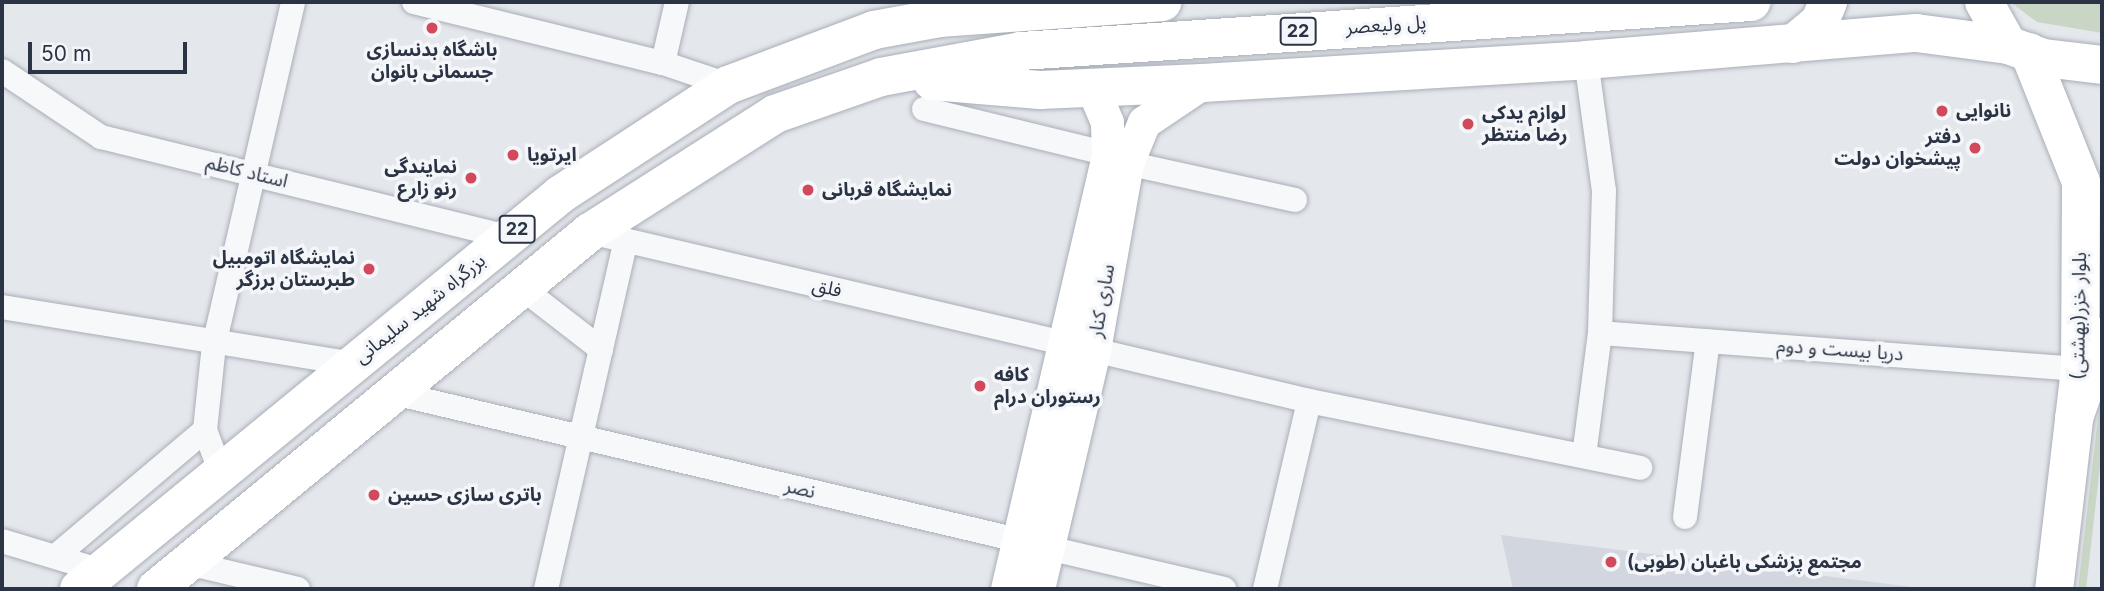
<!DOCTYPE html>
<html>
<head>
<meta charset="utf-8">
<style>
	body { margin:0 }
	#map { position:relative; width:2104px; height:591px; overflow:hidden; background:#e4e7ec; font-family:Inter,"Noto Sans Arabic",sans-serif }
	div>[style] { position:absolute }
	.built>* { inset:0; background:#d2d6de }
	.green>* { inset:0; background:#c9d6c5 }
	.roads { filter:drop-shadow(0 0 2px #a9aeb7) drop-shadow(0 0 2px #a9aeb7) }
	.street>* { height:24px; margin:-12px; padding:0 12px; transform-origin:12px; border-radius:12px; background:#f7f8fa }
	.secondary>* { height:33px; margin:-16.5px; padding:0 16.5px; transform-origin:16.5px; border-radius:16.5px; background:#fff }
	.primary>* { height:38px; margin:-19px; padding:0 19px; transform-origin:19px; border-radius:19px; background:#fff }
	.highway>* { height:38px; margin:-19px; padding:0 19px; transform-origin:19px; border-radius:19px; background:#fff }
	.dots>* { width:19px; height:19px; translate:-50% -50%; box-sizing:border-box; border:4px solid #f4f6f9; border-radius:50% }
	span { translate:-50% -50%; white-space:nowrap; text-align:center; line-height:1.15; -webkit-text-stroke:7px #f4f6f9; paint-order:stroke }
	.shield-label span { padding:2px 5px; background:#f4f6f9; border:2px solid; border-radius:5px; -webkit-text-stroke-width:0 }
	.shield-label { font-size:18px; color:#2b3445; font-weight:700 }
	.street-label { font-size:19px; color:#2b3445 }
	.poi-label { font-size:19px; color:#2b3445; font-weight:700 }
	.left { translate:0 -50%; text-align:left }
	.right { translate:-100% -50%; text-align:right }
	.frame { position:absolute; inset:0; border:4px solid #2b3445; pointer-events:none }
	.scale { position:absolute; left:28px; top:42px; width:159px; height:32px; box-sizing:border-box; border:4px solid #2b3445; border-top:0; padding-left:9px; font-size:21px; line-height:24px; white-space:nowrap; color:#2b3445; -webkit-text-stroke:5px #f4f6f9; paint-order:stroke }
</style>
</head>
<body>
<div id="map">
	<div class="built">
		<div style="clip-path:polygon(1501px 535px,1928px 589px,1513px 589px)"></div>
	</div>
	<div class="green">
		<div style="clip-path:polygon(2010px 2px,2102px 2px,2102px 33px,2037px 22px)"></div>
		<div style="clip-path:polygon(2102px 383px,2102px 449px,2086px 589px,2078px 589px)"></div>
	</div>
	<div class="roads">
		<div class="street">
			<div style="left:414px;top:2px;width:256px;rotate:13.8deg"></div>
			<div style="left:663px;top:63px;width:69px;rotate:18.7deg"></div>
			<div style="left:663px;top:63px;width:63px;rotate:-77.1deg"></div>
			<div style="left:2px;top:71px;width:119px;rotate:33.7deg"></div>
			<div style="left:101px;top:137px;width:419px;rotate:13.8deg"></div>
			<div style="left:924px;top:109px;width:189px;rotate:13.7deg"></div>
			<div style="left:1127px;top:163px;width:172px;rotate:12.4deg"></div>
			<div style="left:590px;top:232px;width:487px;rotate:13.2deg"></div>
			<div style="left:522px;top:288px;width:100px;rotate:37.7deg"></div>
			<div style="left:2px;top:307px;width:356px;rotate:9.2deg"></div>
			<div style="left:1600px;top:333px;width:481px;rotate:4.3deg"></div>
			<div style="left:1094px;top:350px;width:221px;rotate:13.3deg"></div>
			<div style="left:1309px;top:401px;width:338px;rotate:11.4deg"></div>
			<div style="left:394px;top:393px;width:641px;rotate:13.26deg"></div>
			<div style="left:1584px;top:456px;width:124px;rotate:-82.6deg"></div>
			<div style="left:1600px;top:333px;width:142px;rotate:-88.4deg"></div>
			<div style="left:1604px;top:191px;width:132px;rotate:-97.8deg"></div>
			<div style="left:221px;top:473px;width:46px;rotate:-110.4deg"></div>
			<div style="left:205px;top:430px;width:85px;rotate:-84deg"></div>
			<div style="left:214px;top:345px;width:352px;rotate:-77deg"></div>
			<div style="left:1685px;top:517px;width:177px;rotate:-82.6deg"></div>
			<div style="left:2px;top:541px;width:104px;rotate:16.7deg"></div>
			<div style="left:1048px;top:548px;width:181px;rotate:13.1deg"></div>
			<div style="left:56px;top:556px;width:195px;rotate:-40.2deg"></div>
			<div style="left:188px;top:563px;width:113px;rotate:13.3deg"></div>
			<div style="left:546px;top:589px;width:357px;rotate:-77.1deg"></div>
			<div style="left:1265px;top:589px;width:193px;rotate:-76.8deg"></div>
		</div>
		<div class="secondary">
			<div style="left:1007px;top:589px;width:447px;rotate:-76.9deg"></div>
			<div style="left:1108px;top:154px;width:32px;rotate:-92deg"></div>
			<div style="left:1107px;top:122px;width:38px;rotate:-113deg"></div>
			<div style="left:1038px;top:589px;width:245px;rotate:-76.8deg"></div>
			<div style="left:1094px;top:350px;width:190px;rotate:-80deg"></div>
			<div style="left:1127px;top:163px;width:44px;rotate:-67.5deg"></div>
			<div style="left:1144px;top:122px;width:70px;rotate:-33.9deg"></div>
		</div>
		<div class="primary">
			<div style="left:2029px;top:52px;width:140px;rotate:68.2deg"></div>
			<div style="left:2081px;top:182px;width:187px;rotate:90.3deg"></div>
			<div style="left:2080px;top:369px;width:222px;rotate:96.7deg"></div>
		</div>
		<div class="highway">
			<div style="left:1984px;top:2px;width:49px;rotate:60.8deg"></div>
			<div style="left:2008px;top:45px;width:38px;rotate:20deg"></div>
			<div style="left:2044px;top:58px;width:58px;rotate:6.9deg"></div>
			<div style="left:1793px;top:44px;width:35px;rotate:-40deg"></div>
			<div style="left:1820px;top:21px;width:21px;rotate:-67deg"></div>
			<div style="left:932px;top:81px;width:108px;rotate:4.8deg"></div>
			<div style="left:1040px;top:90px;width:162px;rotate:-2.5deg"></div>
			<div style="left:1202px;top:83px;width:385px;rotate:-3.4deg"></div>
			<div style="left:1586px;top:60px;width:331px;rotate:-4.7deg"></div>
			<div style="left:1916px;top:33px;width:93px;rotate:7.4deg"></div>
			<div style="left:2074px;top:418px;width:86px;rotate:-70.9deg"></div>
			<div style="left:79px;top:589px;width:623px;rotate:-39.33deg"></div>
			<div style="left:561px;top:194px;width:199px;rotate:-33.1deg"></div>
			<div style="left:728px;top:85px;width:156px;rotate:-20.6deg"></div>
			<div style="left:874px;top:30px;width:67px;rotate:-10.3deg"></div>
			<div style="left:940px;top:18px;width:223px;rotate:-4.1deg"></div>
			<div style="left:156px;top:589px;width:562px;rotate:-39.44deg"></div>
			<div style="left:590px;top:232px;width:219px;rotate:-32.5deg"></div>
			<div style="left:775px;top:114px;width:112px;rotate:-19.2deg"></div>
			<div style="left:881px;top:77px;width:142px;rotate:-10.5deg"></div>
			<div style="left:1021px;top:51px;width:732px;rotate:-3.84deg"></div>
		</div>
	</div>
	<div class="dots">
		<div style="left:432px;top:28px;background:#d1495b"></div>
		<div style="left:1942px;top:111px;background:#d1495b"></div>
		<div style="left:1468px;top:124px;background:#d1495b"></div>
		<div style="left:1975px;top:148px;background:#d1495b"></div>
		<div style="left:513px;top:155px;background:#d1495b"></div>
		<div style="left:471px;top:178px;background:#d1495b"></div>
		<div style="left:808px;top:190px;background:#d1495b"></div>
		<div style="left:369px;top:269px;background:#d1495b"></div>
		<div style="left:980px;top:386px;background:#d1495b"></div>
		<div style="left:374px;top:495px;background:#d1495b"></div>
		<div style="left:1611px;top:562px;background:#d1495b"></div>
	</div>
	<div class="shield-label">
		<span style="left:1298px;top:31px">22</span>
		<span style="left:517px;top:229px">22</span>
	</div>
	<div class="street-label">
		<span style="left:1386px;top:25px;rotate:-4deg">پل ولیعصر</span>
		<span style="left:247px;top:172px;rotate:14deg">استاد کاظم</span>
		<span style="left:827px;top:288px;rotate:13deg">فلق</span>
		<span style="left:1102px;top:301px;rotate:-80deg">ساری کنار</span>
		<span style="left:420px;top:309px;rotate:-39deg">بزرگراه شهید سلیمانی</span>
		<span style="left:2079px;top:316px;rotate:-89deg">بلوار خزر(بهشتی)</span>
		<span style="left:1840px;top:350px;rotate:4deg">دریا بیست و دوم</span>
		<span style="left:800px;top:489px;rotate:13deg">نصر</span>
	</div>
	<div class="poi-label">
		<span style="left:432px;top:61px">باشگاه بدنسازی<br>جسمانی بانوان</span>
		<span class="left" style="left:1956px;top:111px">نانوایی</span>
		<span class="left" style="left:1482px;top:124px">لوازم یدکی<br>رضا منتظر</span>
		<span class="right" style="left:1961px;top:148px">دفتر<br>پیشخوان دولت</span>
		<span class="left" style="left:527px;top:155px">ایرتویا</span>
		<span class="right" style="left:457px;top:178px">نمایندگی<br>رنو زارع</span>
		<span class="left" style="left:822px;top:190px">نمایشگاه قربانی</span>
		<span class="right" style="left:355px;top:269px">نمایشگاه اتومبیل<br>طبرستان برزگر</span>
		<span class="left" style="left:994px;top:386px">کافه<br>رستوران درام</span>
		<span class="left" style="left:388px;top:495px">باتری سازی حسین</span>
		<span class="left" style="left:1627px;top:562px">مجتمع پزشکی باغبان (طوبی)</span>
	</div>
	<div class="frame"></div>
	<div class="scale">50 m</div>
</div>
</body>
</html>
